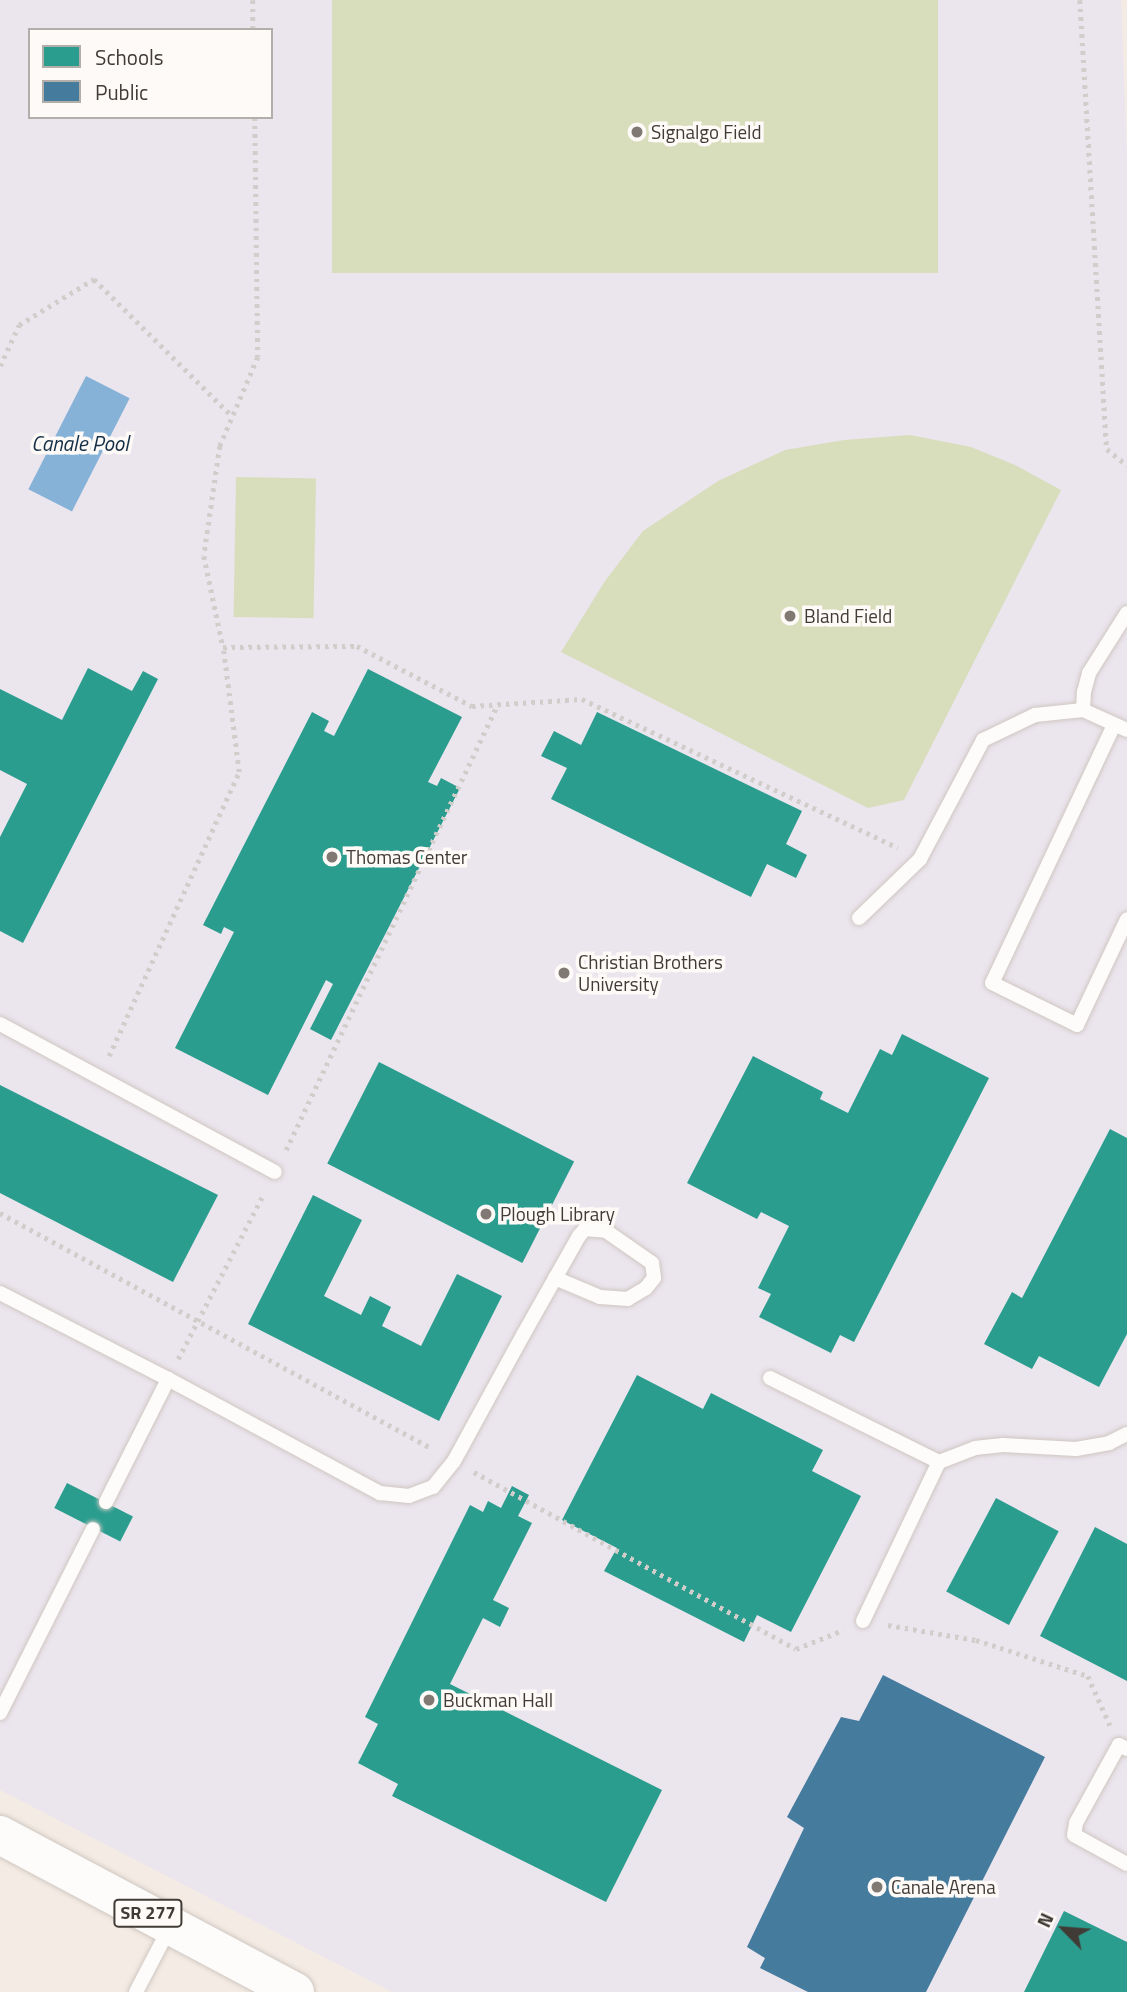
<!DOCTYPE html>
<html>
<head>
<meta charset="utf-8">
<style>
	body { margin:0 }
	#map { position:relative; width:1127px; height:1992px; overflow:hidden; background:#f4ebe4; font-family:"Titillium Web",sans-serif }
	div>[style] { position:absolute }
	.education>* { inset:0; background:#ebe5ee }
	.green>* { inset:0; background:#d8debc; transform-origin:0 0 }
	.water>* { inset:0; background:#87b2d8; transform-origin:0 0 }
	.schools>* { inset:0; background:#2a9d8f; transform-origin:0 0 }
	.public>* { inset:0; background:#457b9d }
	.path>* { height:4.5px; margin-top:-2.25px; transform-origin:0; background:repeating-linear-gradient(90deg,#d1cdcb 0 3.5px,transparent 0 8.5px) }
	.roads { filter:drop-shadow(0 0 2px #cfc7c1) drop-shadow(0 0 2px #cfc7c1) }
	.service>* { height:14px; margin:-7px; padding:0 7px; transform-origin:7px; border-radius:7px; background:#fdfcfb }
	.primary>* { height:38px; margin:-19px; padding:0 19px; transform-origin:19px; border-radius:19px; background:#fdfcfb }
	.dots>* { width:19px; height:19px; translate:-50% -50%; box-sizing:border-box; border:4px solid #fefaf7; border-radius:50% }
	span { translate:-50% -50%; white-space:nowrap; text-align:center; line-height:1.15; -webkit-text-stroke:7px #fefaf7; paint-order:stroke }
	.shield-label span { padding:2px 5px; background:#fefaf7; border:2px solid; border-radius:5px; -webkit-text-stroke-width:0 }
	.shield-label { font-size:18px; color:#413b36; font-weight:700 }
	.poi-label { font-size:19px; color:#413b36 }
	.left { translate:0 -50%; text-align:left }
	.water-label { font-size:21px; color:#132f47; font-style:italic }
	.legend { position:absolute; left:28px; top:28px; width:245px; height:91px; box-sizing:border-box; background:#fefaf7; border:2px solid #b2aeaa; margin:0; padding:9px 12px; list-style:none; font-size:21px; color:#413b36 }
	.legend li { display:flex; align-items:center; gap:14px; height:35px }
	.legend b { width:35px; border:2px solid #b2aeaa }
	.north { position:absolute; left:1029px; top:1894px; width:70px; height:70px; -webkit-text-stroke:5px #fefaf7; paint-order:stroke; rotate:295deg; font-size:19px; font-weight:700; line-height:28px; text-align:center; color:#413b36 }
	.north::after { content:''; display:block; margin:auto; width:24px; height:32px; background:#413b36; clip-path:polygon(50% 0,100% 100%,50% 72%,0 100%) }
</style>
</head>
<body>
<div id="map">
	<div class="education">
		<div style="clip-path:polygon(evenodd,0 0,1121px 0,1127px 156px,1127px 1992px,392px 1992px,0 1790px,0 0,30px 30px,271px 30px,271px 117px,30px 117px,30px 30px)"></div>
	</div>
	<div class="green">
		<div style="left:332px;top:0;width:606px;height:273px"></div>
		<div style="clip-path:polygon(910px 435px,971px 447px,1015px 465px,1061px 490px,904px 800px,868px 808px,561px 652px,605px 581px,643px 531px,718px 481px,785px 450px,844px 440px)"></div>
		<div style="left:236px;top:477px;width:80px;height:140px;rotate:1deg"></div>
	</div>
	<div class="water">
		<div style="left:86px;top:376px;width:49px;height:127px;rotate:27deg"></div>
	</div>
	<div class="schools">
		<div style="clip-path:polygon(88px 668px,132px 691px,143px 671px,158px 679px,23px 943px,0 931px,0 837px,27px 784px,0 770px,0 689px,62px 720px)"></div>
		<div style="clip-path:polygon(368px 669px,462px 717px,428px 782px,437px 786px,441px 778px,460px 788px,331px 1040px,310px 1029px,333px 984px,326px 980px,268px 1095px,175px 1048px,234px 932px,224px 927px,221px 934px,203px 925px,312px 712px,329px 721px,324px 731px,334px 736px)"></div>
		<div style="clip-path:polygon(597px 712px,802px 811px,786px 844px,807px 855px,796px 878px,767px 864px,751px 897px,551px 799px,567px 768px,541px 756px,554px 731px,581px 745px)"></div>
		<div style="clip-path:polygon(902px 1034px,989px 1078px,854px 1342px,840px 1335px,831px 1353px,759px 1317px,771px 1294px,758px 1288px,789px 1226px,761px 1212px,757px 1219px,687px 1183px,753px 1056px,823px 1092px,820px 1099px,848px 1113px,880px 1049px,892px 1055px)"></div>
		<div style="left:379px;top:1062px;width:219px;height:114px;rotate:27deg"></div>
		<div style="clip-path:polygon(0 1085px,218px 1195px,173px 1282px,0 1193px)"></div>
		<div style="clip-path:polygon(1110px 1129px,1127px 1138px,1127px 1334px,1099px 1387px,1039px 1356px,1032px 1369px,984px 1344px,1012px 1292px,1022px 1298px)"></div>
		<div style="clip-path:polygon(313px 1195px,362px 1220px,324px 1296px,361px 1315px,370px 1296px,391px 1307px,382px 1326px,421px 1346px,457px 1274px,502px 1296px,439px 1421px,248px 1324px)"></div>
		<div style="clip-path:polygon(637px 1375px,703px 1409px,711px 1393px,823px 1450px,812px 1471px,861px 1496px,791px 1632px,757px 1615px,744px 1642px,604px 1571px,617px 1548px,562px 1520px)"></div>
		<div style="left:67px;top:1483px;width:74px;height:28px;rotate:27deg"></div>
		<div style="clip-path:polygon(512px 1486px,529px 1495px,518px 1516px,532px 1523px,493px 1600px,509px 1608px,500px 1627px,483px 1618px,450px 1684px,662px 1790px,606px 1902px,392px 1796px,398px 1784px,358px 1763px,378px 1724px,365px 1717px,470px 1505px,483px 1512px,488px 1501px,501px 1508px)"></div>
		<div style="left:996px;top:1498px;width:71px;height:106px;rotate:28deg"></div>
		<div style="clip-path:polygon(1095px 1527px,1127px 1544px,1127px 1681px,1040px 1636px)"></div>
		<div style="clip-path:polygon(1064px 1911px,1127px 1942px,1127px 1992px,1024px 1992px)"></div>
	</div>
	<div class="public">
		<div style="clip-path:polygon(883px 1675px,1045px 1757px,926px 1992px,808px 1992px,760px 1968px,765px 1958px,747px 1947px,804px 1828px,787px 1817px,841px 1717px,859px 1721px)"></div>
	</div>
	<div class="path">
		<div style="left:253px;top:0;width:30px;rotate:90deg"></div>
		<div style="left:1080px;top:0;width:450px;rotate:86.6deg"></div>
		<div style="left:1107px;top:449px;width:26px;rotate:39deg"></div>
		<div style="left:255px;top:117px;width:240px;rotate:89.3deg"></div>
		<div style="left:258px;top:357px;width:97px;rotate:113.1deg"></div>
		<div style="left:220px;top:446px;width:111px;rotate:98.3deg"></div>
		<div style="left:204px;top:556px;width:93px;rotate:78.2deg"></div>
		<div style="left:223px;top:647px;width:134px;rotate:-0.4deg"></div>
		<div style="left:357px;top:646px;width:130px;rotate:27.6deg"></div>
		<div style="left:472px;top:706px;width:110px;rotate:-3.6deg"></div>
		<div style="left:582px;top:699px;width:349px;rotate:25.2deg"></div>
		<div style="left:0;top:366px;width:45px;rotate:-65.1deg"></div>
		<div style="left:19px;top:325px;width:88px;rotate:-31.5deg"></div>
		<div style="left:94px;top:279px;width:194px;rotate:44.8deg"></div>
		<div style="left:109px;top:1056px;width:312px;rotate:-65.4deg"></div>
		<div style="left:239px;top:772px;width:126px;rotate:-97.3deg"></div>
		<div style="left:286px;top:1150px;width:492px;rotate:-64.6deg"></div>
		<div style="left:0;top:1213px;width:492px;rotate:28.6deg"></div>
		<div style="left:178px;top:1359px;width:187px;rotate:-62.6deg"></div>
		<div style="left:474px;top:1472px;width:367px;rotate:28.8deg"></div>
		<div style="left:796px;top:1649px;width:51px;rotate:-22deg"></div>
		<div style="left:888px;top:1625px;width:89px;rotate:9.7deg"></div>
		<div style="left:976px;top:1640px;width:118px;rotate:17.8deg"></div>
		<div style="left:1088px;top:1676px;width:54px;rotate:65.8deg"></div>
	</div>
	<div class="roads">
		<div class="service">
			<div style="left:1083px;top:710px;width:18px;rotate:-87deg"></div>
			<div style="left:1084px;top:692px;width:20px;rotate:-75deg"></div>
			<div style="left:1089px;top:673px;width:71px;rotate:-57.7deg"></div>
			<div style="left:1114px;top:725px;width:285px;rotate:115.3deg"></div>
			<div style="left:992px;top:983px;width:95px;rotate:26.3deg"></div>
			<div style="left:1077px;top:1025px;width:117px;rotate:-64.7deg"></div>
			<div style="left:859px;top:918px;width:85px;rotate:-44deg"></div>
			<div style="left:920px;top:859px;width:135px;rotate:-62.1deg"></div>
			<div style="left:983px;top:740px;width:58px;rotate:-25.7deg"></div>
			<div style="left:1035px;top:715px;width:48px;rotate:-5.9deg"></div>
			<div style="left:1083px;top:710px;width:48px;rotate:24.4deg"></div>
			<div style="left:0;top:1024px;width:312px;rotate:28.3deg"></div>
			<div style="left:0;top:1293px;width:189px;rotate:27.1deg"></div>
			<div style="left:168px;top:1379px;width:241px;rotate:28.3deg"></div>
			<div style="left:380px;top:1493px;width:29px;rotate:6deg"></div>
			<div style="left:409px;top:1496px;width:26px;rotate:-21deg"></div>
			<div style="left:433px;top:1487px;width:33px;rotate:-51deg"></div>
			<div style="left:454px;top:1461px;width:144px;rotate:-61.3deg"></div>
			<div style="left:523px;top:1335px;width:114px;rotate:-60.5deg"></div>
			<div style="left:579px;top:1236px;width:9px;rotate:-49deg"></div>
			<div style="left:585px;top:1229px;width:21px;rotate:5deg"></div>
			<div style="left:606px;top:1231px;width:56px;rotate:34.8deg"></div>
			<div style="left:652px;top:1263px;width:15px;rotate:82deg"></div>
			<div style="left:654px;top:1278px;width:13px;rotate:129deg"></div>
			<div style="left:646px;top:1288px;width:21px;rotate:149deg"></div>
			<div style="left:628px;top:1299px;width:28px;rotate:-176deg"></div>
			<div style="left:600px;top:1297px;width:49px;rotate:-157.1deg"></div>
			<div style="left:770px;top:1378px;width:189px;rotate:26.4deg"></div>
			<div style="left:106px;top:1502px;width:138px;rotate:-63.2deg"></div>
			<div style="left:863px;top:1621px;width:176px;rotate:-64.5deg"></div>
			<div style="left:939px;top:1462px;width:39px;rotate:-21deg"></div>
			<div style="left:975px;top:1448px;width:28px;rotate:-6deg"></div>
			<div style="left:1003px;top:1445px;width:73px;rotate:3.1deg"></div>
			<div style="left:1076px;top:1449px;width:34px;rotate:-10deg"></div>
			<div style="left:1109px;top:1443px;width:20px;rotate:-27deg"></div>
			<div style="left:0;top:1713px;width:206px;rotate:-63.2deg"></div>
			<div style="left:1127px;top:1749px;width:9px;rotate:-153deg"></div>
			<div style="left:1119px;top:1745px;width:89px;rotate:118.9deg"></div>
			<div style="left:1076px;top:1823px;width:12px;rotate:99deg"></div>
			<div style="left:1074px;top:1835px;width:60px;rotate:28.7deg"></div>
			<div style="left:136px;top:1992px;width:73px;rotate:-62.4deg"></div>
		</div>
		<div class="primary">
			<div style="left:0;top:1835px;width:334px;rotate:28deg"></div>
		</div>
	</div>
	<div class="dots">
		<div style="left:637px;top:132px;background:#807973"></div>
		<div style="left:790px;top:616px;background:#807973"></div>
		<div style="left:332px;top:857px;background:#807973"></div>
		<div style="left:564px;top:973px;background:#807973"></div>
		<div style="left:486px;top:1214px;background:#807973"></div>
		<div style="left:429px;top:1700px;background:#807973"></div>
		<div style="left:877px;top:1887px;background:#807973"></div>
	</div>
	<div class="shield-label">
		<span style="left:148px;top:1913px">SR 277</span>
	</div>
	<div class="poi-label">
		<span class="left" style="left:651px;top:132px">Signalgo Field</span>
		<span class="left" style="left:804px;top:616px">Bland Field</span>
		<span class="left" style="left:346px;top:857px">Thomas Center</span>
		<span class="left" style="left:578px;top:973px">Christian Brothers<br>University</span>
		<span class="left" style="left:500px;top:1214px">Plough Library</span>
		<span class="left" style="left:443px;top:1700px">Buckman Hall</span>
		<span class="left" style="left:891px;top:1887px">Canale Arena</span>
	</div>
	<div class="water-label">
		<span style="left:80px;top:443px">Canale Pool</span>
	</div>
	<ul class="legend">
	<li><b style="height:19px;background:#2a9d8f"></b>Schools</li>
	<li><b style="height:19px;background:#457b9d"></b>Public</li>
	</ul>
	<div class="north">N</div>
</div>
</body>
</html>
